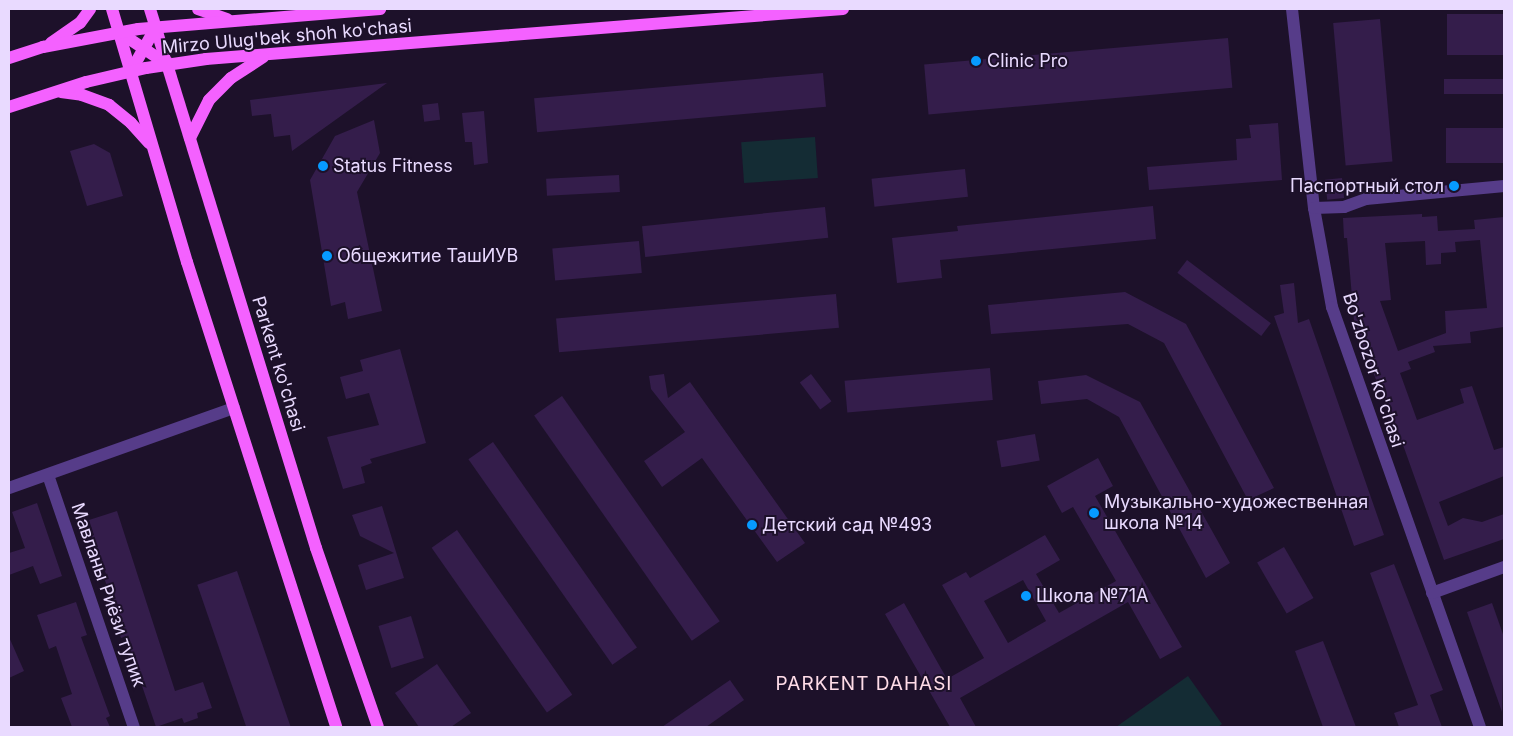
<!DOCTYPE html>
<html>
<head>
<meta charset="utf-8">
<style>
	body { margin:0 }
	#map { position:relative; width:1513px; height:736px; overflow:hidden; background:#1d112a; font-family:Inter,sans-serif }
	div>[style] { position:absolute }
	.green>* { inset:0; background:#142c34; transform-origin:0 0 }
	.building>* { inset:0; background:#341d4b; transform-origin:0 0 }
	.minor>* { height:12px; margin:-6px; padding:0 6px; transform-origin:6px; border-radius:6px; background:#563c89 }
	.primary>* { height:12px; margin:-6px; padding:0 6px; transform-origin:6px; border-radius:6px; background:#f461ff }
	.dots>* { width:14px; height:14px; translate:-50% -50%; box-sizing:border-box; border:2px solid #1d112a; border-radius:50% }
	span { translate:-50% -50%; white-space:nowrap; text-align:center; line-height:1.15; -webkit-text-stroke:4px #1d112a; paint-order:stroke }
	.street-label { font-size:18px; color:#e9daff }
	.poi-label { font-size:18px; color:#e9daff }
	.left { translate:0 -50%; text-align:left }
	.right { translate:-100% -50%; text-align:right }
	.neighbourhood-label { font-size:19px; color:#ffdce8; letter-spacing:1px }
	.frame { position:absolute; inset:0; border:10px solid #e9daff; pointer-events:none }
</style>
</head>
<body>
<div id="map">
	<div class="green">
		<div style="left:815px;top:137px;width:41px;height:74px;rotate:86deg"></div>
		<div style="clip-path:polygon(1188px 676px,1222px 724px,1218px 727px,1116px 727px)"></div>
	</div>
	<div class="building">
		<div style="left:1504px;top:14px;width:41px;height:57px;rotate:90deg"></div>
		<div style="left:1380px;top:19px;width:143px;height:47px;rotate:85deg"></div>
		<div style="left:1228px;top:38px;width:50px;height:305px;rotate:85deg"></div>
		<div style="left:823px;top:73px;width:34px;height:290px;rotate:85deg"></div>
		<div style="left:1504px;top:79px;width:15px;height:60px;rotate:90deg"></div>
		<div style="clip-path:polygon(387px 83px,292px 151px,290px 135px,274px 137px,271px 114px,252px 116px,250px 100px)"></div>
		<div style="left:438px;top:103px;width:17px;height:16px;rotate:83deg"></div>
		<div style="clip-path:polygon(484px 111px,488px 163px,474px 165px,472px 142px,465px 142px,462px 113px)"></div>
		<div style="clip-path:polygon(374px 120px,380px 153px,357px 192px,382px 311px,348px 319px,345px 302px,331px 306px,310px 180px,335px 136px)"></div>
		<div style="clip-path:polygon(1278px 123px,1282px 180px,1149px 190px,1147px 167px,1237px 160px,1236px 139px,1251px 138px,1249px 125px)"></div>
		<div style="left:1504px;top:128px;width:35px;height:58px;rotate:90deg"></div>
		<div style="clip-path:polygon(94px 144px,110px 153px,123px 196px,87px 206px,70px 151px)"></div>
		<div style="left:965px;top:169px;width:28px;height:94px;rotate:84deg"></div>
		<div style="left:619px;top:175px;width:17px;height:73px;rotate:87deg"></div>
		<div style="left:1342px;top:178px;width:20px;height:17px;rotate:84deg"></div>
		<div style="clip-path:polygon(1153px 206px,1156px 239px,940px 260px,942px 278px,897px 283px,892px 238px,958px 231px,957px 226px)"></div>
		<div style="left:825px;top:207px;width:31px;height:184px;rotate:84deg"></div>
		<div style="clip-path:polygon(evenodd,1422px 214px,1422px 217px,1437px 216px,1438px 231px,1475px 229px,1474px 220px,1504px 217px,1504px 327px,1470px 332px,1471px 343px,1433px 346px,1435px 352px,1408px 362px,1411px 369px,1400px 373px,1417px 420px,1464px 403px,1460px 389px,1472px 386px,1494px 450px,1504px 447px,1504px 476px,1439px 502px,1448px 526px,1463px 518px,1482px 522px,1504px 514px,1504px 539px,1444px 560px,1387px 400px,1384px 401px,1354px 321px,1347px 238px,1344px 238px,1343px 218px,1422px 214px,1480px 240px,1487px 308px,1445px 311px,1446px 333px,1398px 351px,1380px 301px,1391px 300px,1385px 243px,1425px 241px,1426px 265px,1441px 264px,1441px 253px,1456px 252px,1455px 242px,1480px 240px)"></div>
		<div style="left:639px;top:241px;width:32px;height:87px;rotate:85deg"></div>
		<div style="left:1187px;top:260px;width:105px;height:16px;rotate:37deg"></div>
		<div style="clip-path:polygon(1294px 283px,1298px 323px,1309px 319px,1384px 535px,1354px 546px,1274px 316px,1284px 313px,1280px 285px)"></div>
		<div style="clip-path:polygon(1125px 292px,1186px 324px,1274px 488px,1248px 500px,1164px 343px,1128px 324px,991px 334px,988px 305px)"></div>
		<div style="left:836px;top:294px;width:34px;height:281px;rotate:85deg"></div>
		<div style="clip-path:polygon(400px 349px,426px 443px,370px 459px,372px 463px,361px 467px,365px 483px,343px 489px,327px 437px,379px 425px,369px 393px,346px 399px,340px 377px,363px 371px,360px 360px)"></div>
		<div style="left:990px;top:368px;width:32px;height:146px;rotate:85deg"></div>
		<div style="clip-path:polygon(664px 374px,668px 398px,690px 382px,805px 543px,777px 562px,702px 458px,662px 487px,644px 461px,685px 432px,651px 389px,649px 376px)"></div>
		<div style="left:811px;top:374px;width:34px;height:14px;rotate:53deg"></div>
		<div style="clip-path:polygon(1086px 375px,1140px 402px,1230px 563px,1206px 578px,1119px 417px,1087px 399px,1041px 404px,1038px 381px)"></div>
		<div style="left:562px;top:396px;width:275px;height:34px;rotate:55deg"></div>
		<div style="left:1035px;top:434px;width:27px;height:39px;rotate:80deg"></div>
		<div style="left:493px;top:442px;width:251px;height:30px;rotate:55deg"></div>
		<div style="clip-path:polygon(evenodd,1098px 458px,1113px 486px,1095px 496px,1182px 647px,1160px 659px,1128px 602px,960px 698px,976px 727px,950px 727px,885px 614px,904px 603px,947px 679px,984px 658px,942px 585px,966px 572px,970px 578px,1045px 535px,1060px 560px,1036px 574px,1059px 613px,1116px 581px,1073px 507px,1062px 513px,1047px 486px,1098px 458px,1023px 580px,1046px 621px,1008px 643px,984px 601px,1023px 580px)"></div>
		<div style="clip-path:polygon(37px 503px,62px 576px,40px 584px,33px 566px,9px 575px,9px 553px,25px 548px,12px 512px)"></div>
		<div style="clip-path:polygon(382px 506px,404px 578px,366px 590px,358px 565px,394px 553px,360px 536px,352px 515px)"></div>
		<div style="clip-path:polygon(117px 511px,175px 691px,203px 682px,212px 708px,197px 713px,198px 718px,184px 723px,182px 718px,156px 727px,140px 680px,136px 681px,131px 666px,135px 665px,126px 636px,121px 638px,116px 623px,121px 622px,104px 578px,107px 577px,98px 550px,94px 551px,90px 537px,94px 535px,89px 520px)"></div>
		<div style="left:457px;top:530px;width:201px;height:31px;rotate:55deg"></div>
		<div style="left:1284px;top:547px;width:59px;height:31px;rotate:60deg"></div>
		<div style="clip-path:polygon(1394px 564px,1443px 690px,1430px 695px,1442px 727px,1399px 727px,1394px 713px,1418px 705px,1370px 573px)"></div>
		<div style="left:237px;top:571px;width:165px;height:42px;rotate:71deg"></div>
		<div style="clip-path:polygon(76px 602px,87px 635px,81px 637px,110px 716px,106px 718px,110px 727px,72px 727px,61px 698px,72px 694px,56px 646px,49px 649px,37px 615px)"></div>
		<div style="clip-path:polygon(1492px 603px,1504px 637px,1502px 712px,1467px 612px)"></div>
		<div style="left:411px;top:616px;width:44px;height:34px;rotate:73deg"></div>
		<div style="clip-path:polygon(9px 637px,24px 671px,9px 678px)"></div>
		<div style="clip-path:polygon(1323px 641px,1356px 727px,1323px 727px,1295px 651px)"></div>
		<div style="clip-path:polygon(437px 664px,471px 713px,451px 727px,419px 727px,395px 693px)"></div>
		<div style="clip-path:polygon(730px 680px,744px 700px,706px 727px,662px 727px)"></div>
	</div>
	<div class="minor">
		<div style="left:1292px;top:9px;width:200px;rotate:83.7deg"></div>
		<div style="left:1314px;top:208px;width:101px;rotate:79.7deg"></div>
		<div style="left:1332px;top:307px;width:445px;rotate:70.6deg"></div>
		<div style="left:1314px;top:208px;width:30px;rotate:-2deg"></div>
		<div style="left:1344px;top:207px;width:23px;rotate:-20deg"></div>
		<div style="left:1366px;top:199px;width:139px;rotate:-5.4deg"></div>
		<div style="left:48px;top:475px;width:266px;rotate:71.2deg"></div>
		<div style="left:9px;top:488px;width:239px;rotate:-19.6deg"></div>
		<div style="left:1432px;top:593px;width:77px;rotate:-19.9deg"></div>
	</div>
	<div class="primary">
		<div style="left:112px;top:9px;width:264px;rotate:73.5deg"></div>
		<div style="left:187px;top:262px;width:488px;rotate:72.2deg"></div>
		<div style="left:150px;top:9px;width:564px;rotate:72.88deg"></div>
		<div style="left:316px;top:548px;width:189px;rotate:70.9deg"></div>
		<div style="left:198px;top:9px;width:31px;rotate:19deg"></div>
		<div style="left:119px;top:32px;width:58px;rotate:33.7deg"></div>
		<div style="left:51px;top:43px;width:35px;rotate:-35deg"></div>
		<div style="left:80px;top:23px;width:17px;rotate:-54deg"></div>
		<div style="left:9px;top:58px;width:36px;rotate:-18deg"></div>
		<div style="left:43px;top:47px;width:97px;rotate:-10.7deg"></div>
		<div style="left:138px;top:29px;width:243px;rotate:-4.7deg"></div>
		<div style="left:131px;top:71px;width:51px;rotate:-60.4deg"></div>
		<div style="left:61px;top:92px;width:21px;rotate:8deg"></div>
		<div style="left:82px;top:95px;width:29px;rotate:20deg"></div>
		<div style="left:109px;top:105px;width:28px;rotate:39deg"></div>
		<div style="left:131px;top:123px;width:27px;rotate:48deg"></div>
		<div style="left:9px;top:107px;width:81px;rotate:-18deg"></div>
		<div style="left:86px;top:82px;width:62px;rotate:-13.1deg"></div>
		<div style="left:146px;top:68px;width:61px;rotate:-8.5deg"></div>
		<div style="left:206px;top:59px;width:639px;rotate:-4.49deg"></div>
		<div style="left:190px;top:138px;width:42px;rotate:-63.4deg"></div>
		<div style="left:209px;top:100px;width:31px;rotate:-45deg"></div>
		<div style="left:231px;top:78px;width:38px;rotate:-33deg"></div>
	</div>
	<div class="dots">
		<div style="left:976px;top:61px;background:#069aff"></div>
		<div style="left:323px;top:166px;background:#069aff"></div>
		<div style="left:1454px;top:186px;background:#069aff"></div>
		<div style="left:327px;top:256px;background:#069aff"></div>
		<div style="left:1094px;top:513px;background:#069aff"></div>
		<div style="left:752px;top:525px;background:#069aff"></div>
		<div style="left:1026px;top:596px;background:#069aff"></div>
	</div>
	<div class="street-label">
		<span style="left:287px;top:37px;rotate:-5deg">Mirzo Ulug'bek shoh ko'chasi</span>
		<span style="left:278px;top:364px;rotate:73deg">Parkent ko'chasi</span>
		<span style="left:1373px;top:370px;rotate:72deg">Bo'zbozor ko'chasi</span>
		<span style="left:108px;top:595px;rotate:71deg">Мавланы Риёзи тупик</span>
	</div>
	<div class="poi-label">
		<span class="left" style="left:987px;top:61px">Clinic Pro</span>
		<span class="left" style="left:333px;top:166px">Status Fitness</span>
		<span class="right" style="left:1444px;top:186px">Паспортный стол</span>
		<span class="left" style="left:337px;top:256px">Общежитие ТашИУВ</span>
		<span class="left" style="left:1104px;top:513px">Музыкально-художественная<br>школа №14</span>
		<span class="left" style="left:762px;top:525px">Детский сад №493</span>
		<span class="left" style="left:1036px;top:596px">Школа №71А</span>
	</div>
	<div class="neighbourhood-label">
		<span style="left:864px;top:684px">PARKENT DAHASI</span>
	</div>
	<div class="frame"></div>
</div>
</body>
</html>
